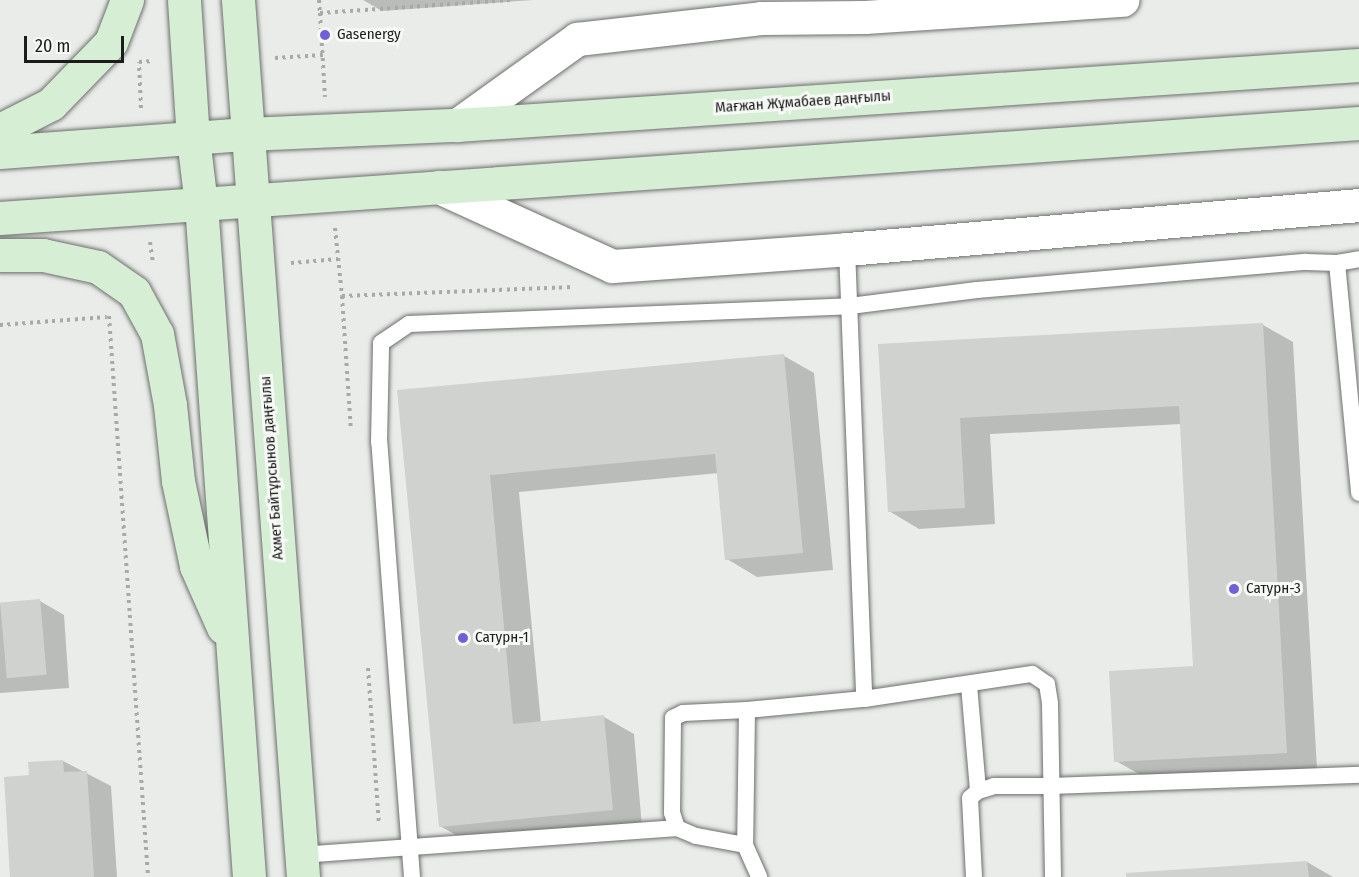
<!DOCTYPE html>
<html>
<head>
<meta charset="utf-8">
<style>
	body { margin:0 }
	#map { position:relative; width:1359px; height:877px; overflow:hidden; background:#e9ece9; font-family:"Fira Sans Condensed",sans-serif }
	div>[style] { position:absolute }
	.shadow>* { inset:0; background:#0003 }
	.building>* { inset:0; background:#cfd2cf; transform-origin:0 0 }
	.path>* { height:4px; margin-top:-2px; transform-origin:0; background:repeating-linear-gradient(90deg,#a7aaa7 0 3px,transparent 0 7.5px) }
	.roads { filter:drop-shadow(0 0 2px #6d706d) drop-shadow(0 0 2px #6d706d) }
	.lane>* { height:16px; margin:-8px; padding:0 8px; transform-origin:8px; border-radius:8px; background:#fff }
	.street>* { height:33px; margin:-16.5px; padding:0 16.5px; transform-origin:16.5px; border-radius:16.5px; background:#fff }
	.secondary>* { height:33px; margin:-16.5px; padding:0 16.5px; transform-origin:16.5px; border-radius:16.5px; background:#d5eed4 }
	.dots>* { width:16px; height:16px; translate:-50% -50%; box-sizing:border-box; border:3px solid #f6f9f6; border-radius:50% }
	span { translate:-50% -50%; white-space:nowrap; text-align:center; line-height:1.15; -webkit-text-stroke:6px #f6f9f6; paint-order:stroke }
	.poi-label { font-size:15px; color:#1b1c1b }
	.left { translate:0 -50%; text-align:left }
	.street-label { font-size:15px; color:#1b1c1b }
	.scale { position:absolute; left:24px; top:36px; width:100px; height:27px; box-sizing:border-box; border:3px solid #1b1c1b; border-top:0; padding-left:8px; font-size:18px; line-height:21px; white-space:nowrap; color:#1b1c1b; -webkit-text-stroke:4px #f6f9f6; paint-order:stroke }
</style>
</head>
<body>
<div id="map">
	<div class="shadow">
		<div style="clip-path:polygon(363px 0,533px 0,382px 11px)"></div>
		<div style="clip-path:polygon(1263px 325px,1293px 342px,1317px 769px,1146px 778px,1116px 761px,1195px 667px,1181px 424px,990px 434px,995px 524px,919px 529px,889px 511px,880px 346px)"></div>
		<div style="clip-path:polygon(784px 356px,814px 373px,833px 570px,757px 577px,727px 559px,719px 473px,519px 492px,541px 723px,604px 717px,634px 734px,642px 827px,470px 843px,440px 826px,399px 392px)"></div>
		<div style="clip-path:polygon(40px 601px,64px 615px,69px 688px,0 693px,0 604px)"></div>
		<div style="clip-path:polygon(63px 761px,111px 786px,117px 877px,12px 877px,31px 777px)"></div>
		<div style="clip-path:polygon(1307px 862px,1333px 877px,1128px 877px)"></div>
	</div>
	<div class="building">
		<div style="clip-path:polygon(1263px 323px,1287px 753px,1114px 762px,1109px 671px,1193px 666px,1179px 406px,960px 418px,965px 508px,888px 512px,878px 344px)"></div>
		<div style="clip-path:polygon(784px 354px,803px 553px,725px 560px,715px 454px,490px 475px,513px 724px,604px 715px,613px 810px,439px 827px,397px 390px)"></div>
		<div style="left:40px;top:599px;width:76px;height:40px;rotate:85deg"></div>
		<div style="clip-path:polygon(63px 760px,64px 772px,87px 771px,94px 877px,10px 877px,4px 777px,29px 775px,28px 762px)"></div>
		<div style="clip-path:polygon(1307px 861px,1309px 877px,1126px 877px,1126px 873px)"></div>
	</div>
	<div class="path">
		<div style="left:319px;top:0;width:13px;rotate:86deg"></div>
		<div style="left:320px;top:13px;width:191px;rotate:-3.9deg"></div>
		<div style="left:320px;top:13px;width:84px;rotate:86.6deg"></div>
		<div style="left:275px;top:58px;width:48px;rotate:-3.6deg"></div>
		<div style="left:141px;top:108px;width:46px;rotate:-92.5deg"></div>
		<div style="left:139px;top:62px;width:15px;rotate:-4deg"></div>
		<div style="left:335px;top:228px;width:68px;rotate:84.1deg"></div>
		<div style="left:342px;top:296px;width:232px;rotate:-2.2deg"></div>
		<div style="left:150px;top:242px;width:22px;rotate:82deg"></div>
		<div style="left:291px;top:263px;width:47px;rotate:-4.9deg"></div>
		<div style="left:342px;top:296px;width:134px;rotate:86.2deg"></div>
		<div style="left:109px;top:316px;width:562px;rotate:86.02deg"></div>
		<div style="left:0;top:325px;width:107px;rotate:-4.3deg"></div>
		<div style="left:368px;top:668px;width:157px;rotate:86deg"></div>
	</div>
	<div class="roads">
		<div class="lane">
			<div style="left:847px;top:249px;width:450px;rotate:87.8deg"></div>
			<div style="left:1337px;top:263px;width:22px;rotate:-10deg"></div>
			<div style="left:969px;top:685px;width:106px;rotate:85.1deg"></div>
			<div style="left:747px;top:710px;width:135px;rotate:90.8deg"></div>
			<div style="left:745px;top:845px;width:35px;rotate:66deg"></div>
			<div style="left:745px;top:845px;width:50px;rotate:-169.6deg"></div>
			<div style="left:696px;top:836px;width:21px;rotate:-157deg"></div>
			<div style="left:677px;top:828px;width:16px;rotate:-108deg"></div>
			<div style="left:672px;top:813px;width:95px;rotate:-89.4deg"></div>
			<div style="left:673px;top:718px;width:11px;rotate:-27deg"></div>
			<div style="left:683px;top:713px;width:64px;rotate:-2.7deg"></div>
			<div style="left:747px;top:710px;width:118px;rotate:-5.4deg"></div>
			<div style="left:864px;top:699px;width:170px;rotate:-8.5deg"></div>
			<div style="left:1032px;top:674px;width:18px;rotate:34deg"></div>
			<div style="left:1047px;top:684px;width:20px;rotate:81deg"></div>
			<div style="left:1050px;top:704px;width:173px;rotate:89deg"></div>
			<div style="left:301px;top:855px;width:377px;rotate:-4.1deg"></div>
			<div style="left:412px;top:877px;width:436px;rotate:-94.3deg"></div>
			<div style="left:379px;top:442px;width:99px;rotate:-88.8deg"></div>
			<div style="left:381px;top:343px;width:34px;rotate:-34deg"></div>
			<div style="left:409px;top:324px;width:441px;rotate:-2.3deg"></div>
			<div style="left:850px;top:306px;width:128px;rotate:-7.2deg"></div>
			<div style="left:977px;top:290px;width:330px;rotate:-4.9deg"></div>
			<div style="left:1306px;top:262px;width:31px;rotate:2deg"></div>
			<div style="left:1337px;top:263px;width:231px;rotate:84.5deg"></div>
			<div style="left:974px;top:877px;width:79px;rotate:-92.9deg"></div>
			<div style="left:970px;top:798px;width:11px;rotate:-41deg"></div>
			<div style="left:978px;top:791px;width:17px;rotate:-17deg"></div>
			<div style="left:994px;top:786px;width:58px"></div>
			<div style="left:1052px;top:786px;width:307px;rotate:-2.1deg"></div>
		</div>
		<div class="street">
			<div style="left:457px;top:125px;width:148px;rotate:-35.6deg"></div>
			<div style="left:577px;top:39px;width:185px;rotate:-6.5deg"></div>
			<div style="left:761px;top:18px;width:104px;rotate:-0.6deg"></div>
			<div style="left:865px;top:17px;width:258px;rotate:-3.8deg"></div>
			<div style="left:439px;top:187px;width:190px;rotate:24.5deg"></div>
			<div style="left:612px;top:266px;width:236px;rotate:-4.1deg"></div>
			<div style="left:847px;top:249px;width:514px;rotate:-4.91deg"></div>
		</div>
		<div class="secondary">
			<div style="left:184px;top:0;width:138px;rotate:86.3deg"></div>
			<div style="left:193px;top:138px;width:66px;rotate:83.1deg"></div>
			<div style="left:201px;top:204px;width:675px;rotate:85.92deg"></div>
			<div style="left:238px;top:0;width:879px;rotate:85.76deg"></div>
			<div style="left:0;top:130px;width:57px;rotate:-27deg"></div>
			<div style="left:51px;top:104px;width:86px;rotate:-45.9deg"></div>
			<div style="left:111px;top:42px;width:45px;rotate:-69.1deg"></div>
			<div style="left:0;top:152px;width:248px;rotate:-4.2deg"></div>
			<div style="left:247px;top:134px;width:210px;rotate:-2.5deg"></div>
			<div style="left:457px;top:125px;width:904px;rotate:-3.81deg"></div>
			<div style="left:0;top:218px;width:1362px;rotate:-4deg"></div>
			<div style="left:0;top:255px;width:43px"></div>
			<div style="left:43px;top:255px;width:56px;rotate:12.3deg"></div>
			<div style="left:98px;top:267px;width:44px;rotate:34.8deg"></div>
			<div style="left:134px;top:292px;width:48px;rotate:61.3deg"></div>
			<div style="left:157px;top:334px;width:72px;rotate:79.6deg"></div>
			<div style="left:170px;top:405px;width:76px;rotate:84deg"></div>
			<div style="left:178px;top:481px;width:87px;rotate:78deg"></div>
			<div style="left:196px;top:566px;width:67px;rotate:66.1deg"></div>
		</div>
	</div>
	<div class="dots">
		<div style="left:325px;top:35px;background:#715fda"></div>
		<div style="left:1234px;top:589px;background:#715fda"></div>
		<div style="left:463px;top:638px;background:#715fda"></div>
	</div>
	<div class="poi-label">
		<span class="left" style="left:337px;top:35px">Gasenergy</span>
		<span class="left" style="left:1246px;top:589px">Сатурн-3</span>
		<span class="left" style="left:475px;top:638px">Сатурн-1</span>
	</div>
	<div class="street-label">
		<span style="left:803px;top:102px;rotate:-4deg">Мағжан Жұмабаев даңғылы</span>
		<span style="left:272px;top:468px;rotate:-94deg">Ахмет Байтұрсынов даңғылы</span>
	</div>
	<div class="scale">20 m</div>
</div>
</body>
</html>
